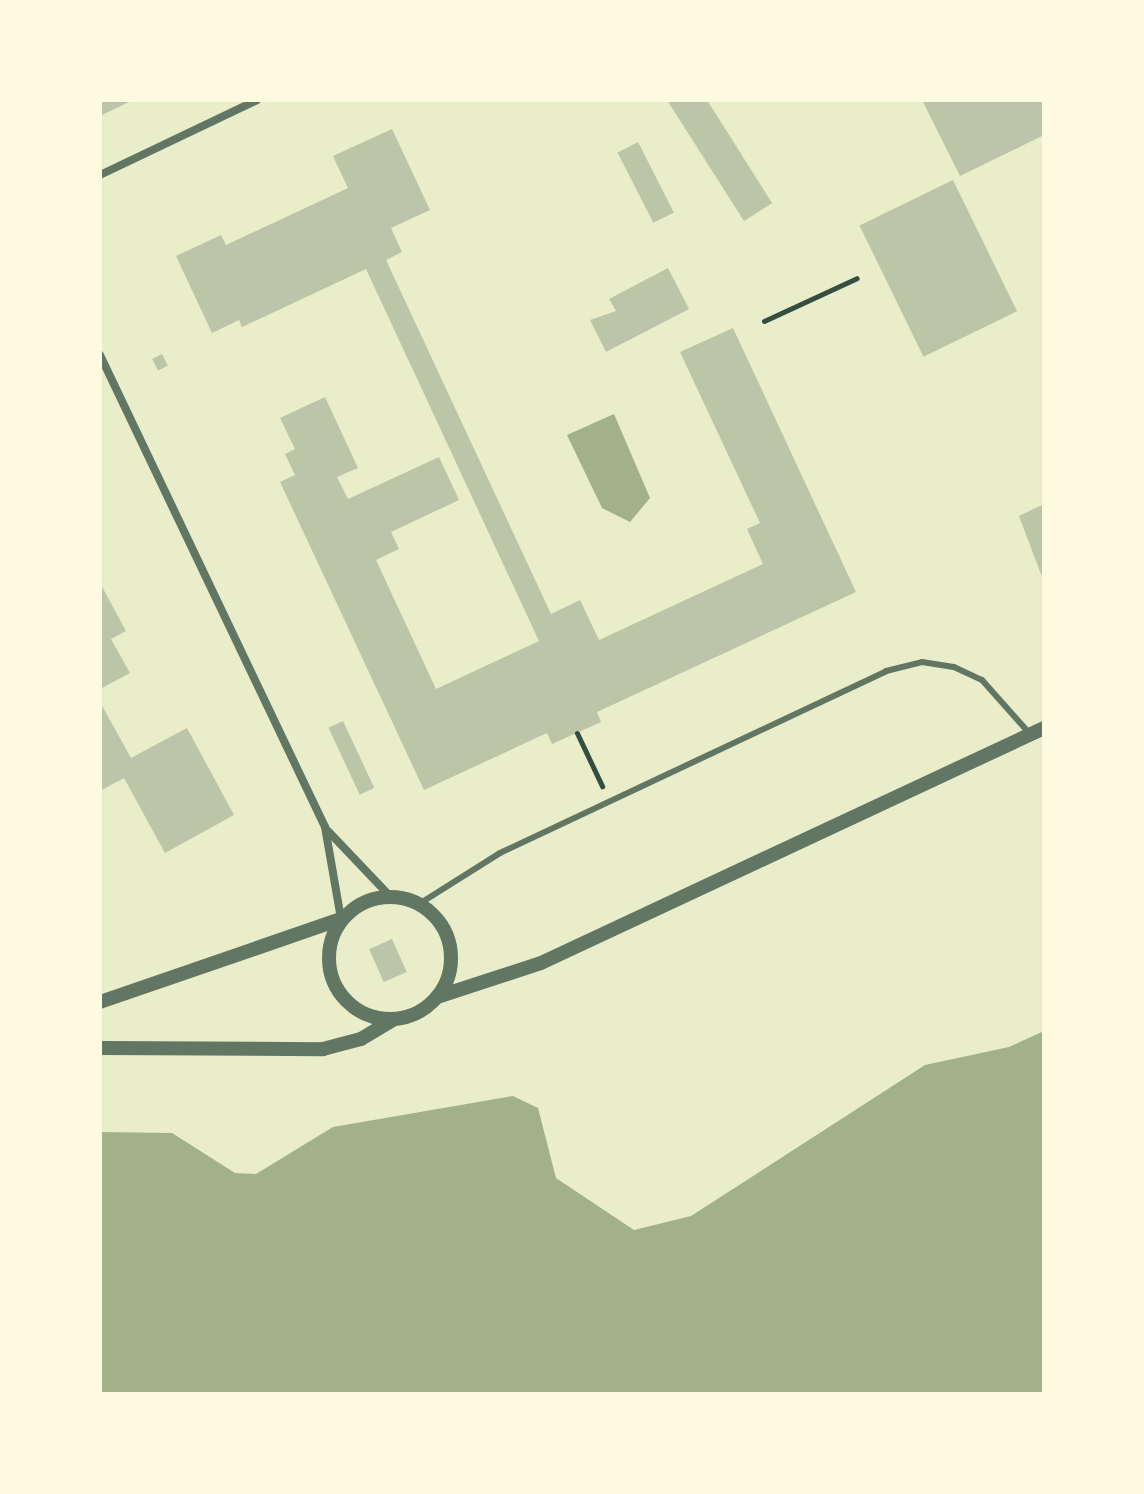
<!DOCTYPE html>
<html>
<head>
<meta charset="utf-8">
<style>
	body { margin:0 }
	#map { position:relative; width:1144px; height:1494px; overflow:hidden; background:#e9edc9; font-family:Poppins,sans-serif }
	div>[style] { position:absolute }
	.water>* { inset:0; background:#a3b18a }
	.building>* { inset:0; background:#bcc5a7; transform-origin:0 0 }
	.path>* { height:5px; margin:-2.5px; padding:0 2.5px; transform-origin:2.5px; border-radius:2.5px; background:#344e41 }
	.service>* { height:6px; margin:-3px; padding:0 3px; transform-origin:3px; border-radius:3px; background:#617663 }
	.minor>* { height:8px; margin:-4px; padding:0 4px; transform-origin:4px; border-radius:4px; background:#617663 }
	.tertiary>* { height:14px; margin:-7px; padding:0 7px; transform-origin:7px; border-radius:7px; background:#617663 }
	.tertiary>.ring { margin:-7px; padding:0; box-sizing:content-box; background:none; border:14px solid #617663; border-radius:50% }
	span { translate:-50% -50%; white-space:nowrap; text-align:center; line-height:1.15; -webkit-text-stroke:8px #fefae0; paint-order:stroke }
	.frame { position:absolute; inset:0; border:102px solid #fefae0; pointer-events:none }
</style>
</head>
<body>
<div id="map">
	<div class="water">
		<div style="clip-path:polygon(614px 414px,650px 498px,630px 522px,602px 508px,567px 435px)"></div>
		<div style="clip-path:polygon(1044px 1031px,1044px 1394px,100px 1394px,100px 1132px,172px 1133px,235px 1173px,256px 1174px,333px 1127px,513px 1096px,538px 1108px,556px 1178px,634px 1230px,691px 1216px,925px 1065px,1009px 1047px)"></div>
	</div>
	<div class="building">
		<div style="clip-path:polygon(100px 100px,133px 100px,100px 116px)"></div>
		<div style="clip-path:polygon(667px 100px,707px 100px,772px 203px,744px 221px)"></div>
		<div style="clip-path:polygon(922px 100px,1044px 100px,1044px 135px,960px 176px)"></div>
		<div style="clip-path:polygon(392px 129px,430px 210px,391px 228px,402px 252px,386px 260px,551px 614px,580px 600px,599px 640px,763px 564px,747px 529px,760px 523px,680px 352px,733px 328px,856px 592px,597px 712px,601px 722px,552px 744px,547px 733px,424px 790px,280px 482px,295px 475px,285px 454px,295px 449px,280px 418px,325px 397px,358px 468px,337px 477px,348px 499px,439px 457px,459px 500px,391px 532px,399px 549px,376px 560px,436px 689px,539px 641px,366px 269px,242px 327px,239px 320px,212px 333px,176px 256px,221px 235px,226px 245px,348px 188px,333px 156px)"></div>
		<div style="left:638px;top:142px;width:79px;height:23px;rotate:63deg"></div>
		<div style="left:953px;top:180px;width:146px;height:104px;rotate:64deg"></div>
		<div style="clip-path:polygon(668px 268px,689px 309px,606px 352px,590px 320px,616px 311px,609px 299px)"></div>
		<div style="left:162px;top:354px;width:13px;height:11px;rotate:63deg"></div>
		<div style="clip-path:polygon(1044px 504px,1044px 582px,1019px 516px)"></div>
		<div style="clip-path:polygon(100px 583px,126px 631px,111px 639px,130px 673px,100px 689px)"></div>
		<div style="clip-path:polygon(100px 702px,131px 758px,187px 728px,234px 815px,165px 853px,124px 778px,100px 791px)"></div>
		<div style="left:343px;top:721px;width:74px;height:16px;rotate:65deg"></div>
		<div style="left:392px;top:939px;width:36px;height:25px;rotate:66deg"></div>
	</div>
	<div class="path">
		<div style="left:764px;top:321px;width:102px;rotate:-24.8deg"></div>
		<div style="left:577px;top:733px;width:59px;rotate:64.7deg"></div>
	</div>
	<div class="service">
		<div style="left:419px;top:904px;width:96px;rotate:-32.2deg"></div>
		<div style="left:500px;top:853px;width:427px;rotate:-25.2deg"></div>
		<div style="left:886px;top:671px;width:37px;rotate:-14deg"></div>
		<div style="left:922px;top:662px;width:32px;rotate:9deg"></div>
		<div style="left:954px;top:667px;width:31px;rotate:25deg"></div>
		<div style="left:982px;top:680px;width:74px;rotate:48.3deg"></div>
	</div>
	<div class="minor">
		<div style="left:100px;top:175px;width:174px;rotate:-25.5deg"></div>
		<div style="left:100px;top:355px;width:523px;rotate:64.51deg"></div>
		<div style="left:325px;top:827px;width:93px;rotate:80.1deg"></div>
		<div style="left:328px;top:831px;width:90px;rotate:46.4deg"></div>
	</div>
	<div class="tertiary">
		<div class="ring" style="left:329px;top:897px;width:108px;height:108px"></div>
		<div style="left:437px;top:997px;width:109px;rotate:-18.1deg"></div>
		<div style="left:541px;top:963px;width:555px;rotate:-25.04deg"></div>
		<div style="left:100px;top:1002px;width:255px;rotate:-19deg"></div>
		<div style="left:100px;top:1048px;width:223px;rotate:0.3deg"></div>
		<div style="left:323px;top:1049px;width:39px;rotate:-15deg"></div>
		<div style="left:361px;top:1039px;width:39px;rotate:-31deg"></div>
	</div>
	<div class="frame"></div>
</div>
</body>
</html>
